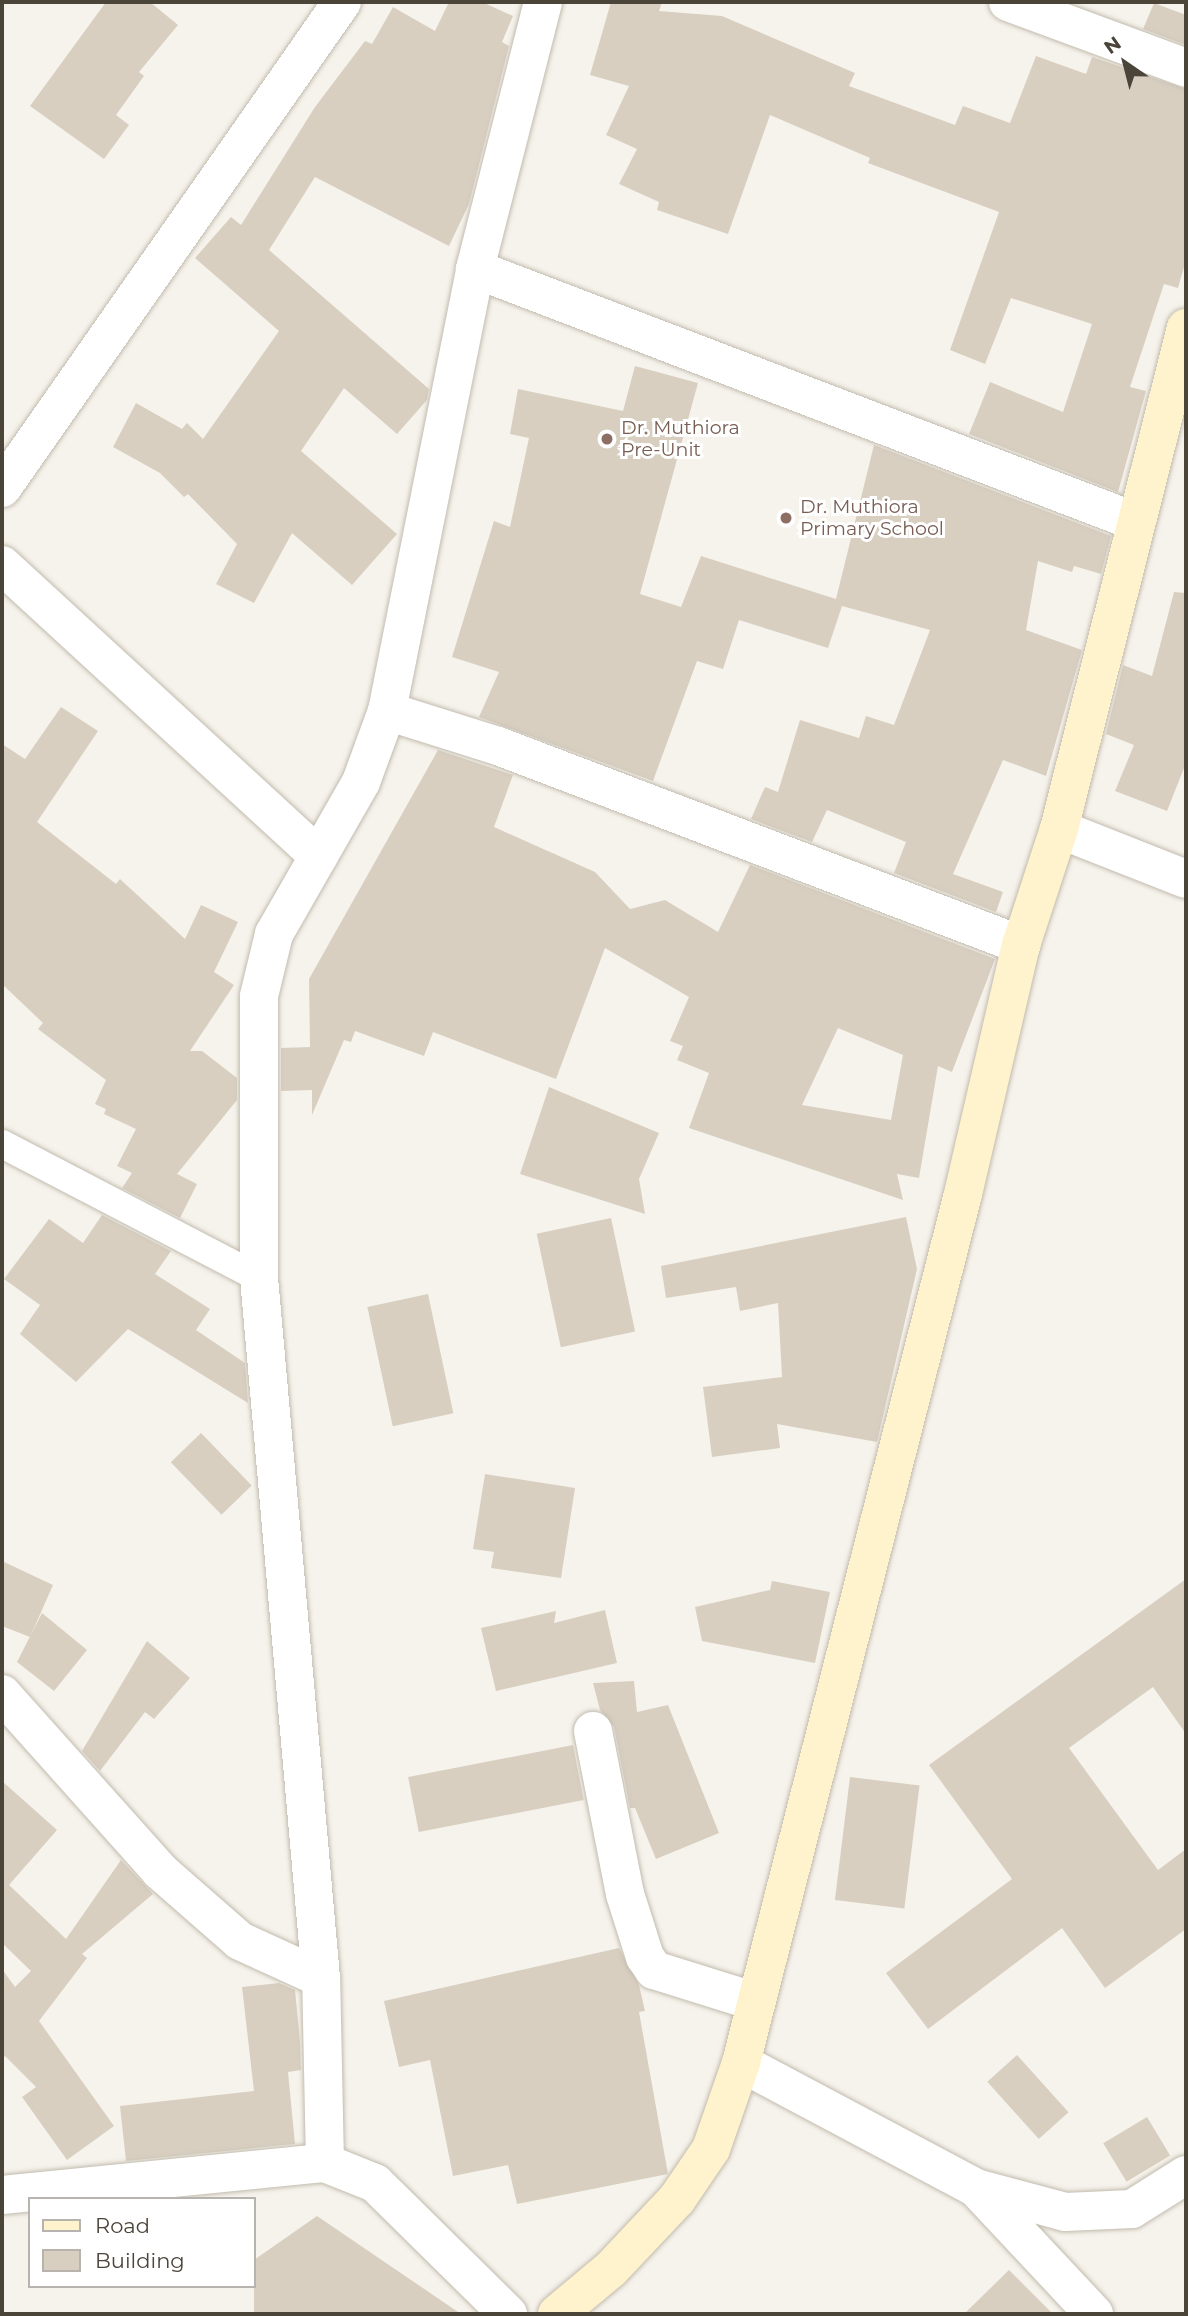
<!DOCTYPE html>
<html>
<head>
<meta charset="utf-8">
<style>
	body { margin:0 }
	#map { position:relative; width:1188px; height:2316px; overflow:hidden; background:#f6f3ec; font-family:Montserrat,sans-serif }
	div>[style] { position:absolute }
	.building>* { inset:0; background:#d8cfc1; transform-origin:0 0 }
	.roads { filter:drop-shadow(0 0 2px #c2bbae) drop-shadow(0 0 2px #c2bbae) }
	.service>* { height:28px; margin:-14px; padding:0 14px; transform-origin:14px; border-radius:14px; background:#fff }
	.minor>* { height:38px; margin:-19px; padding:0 19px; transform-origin:19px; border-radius:19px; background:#fff }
	.secondary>* { height:38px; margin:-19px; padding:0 19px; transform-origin:19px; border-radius:19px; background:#fff3cd }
	.dots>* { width:19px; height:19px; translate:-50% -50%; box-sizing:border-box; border:4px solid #fff; border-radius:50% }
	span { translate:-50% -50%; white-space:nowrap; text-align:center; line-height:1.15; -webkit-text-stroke:6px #fff; paint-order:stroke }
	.education-label { font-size:19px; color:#785e54 }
	.left { translate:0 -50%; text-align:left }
	.frame { position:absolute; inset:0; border:4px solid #4b4439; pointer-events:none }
	.legend { position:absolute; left:28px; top:2197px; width:228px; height:91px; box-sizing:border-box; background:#fff; border:2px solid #b7b4b0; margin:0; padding:9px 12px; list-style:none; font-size:21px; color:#4b4439 }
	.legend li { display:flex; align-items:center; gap:14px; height:35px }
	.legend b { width:35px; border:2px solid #b7b4b0 }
	.north { position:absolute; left:1090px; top:28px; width:70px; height:70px; -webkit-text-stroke:5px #fff; paint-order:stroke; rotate:325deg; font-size:19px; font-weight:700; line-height:28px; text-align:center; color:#4b4439 }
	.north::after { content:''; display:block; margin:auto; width:24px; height:32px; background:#4b4439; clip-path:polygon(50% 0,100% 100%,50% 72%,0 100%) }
</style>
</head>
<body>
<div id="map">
	<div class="building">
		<div style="clip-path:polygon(106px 2px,150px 2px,178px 25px,139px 72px,144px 76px,116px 115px,129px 125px,104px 159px,30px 106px)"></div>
		<div style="clip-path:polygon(449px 2px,482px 2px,513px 16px,502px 42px,509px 46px,469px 204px,449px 246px,315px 177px,269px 250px,429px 389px,427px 400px,397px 434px,344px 388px,301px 451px,397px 534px,352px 585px,292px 533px,254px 603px,216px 584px,237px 544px,188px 494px,184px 497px,160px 473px,113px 447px,136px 403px,182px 429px,187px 423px,203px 439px,279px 331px,195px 258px,231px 217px,241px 225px,315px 107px,365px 41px,372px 44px,393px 7px,435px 31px)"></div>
		<div style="clip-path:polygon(611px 2px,662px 2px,659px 11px,722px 16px,855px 73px,849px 86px,955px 125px,963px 106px,1010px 123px,1036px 56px,1086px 74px,1092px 57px,1186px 89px,1186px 260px,1178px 288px,1164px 284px,1130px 387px,1146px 391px,1118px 492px,969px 434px,990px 382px,1063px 412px,1092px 324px,1011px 298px,985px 364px,950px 350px,999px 212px,868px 163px,870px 158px,770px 115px,728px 234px,657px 210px,659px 202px,619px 184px,637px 149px,606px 135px,629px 86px,590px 75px)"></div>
		<div style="clip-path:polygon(1154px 3px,1186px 15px,1186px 45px,1143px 29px)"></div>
		<div style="clip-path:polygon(635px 366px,698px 383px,640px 594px,681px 607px,701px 556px,836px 599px,874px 445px,1111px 536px,1101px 574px,1074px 566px,1072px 572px,1038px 561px,1026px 630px,1082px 650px,1046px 776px,1003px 760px,953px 874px,1003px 892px,996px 912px,894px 873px,906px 842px,827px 810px,812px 842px,751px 819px,765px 787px,778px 792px,800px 720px,859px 738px,866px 716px,894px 725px,930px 630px,842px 606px,828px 648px,739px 620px,723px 669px,697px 661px,653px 781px,479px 717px,499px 672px,452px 657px,494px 521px,510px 527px,529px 438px,510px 434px,518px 389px,623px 411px)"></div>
		<div style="clip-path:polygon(1174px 592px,1186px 593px,1186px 763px,1167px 811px,1115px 791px,1134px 745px,1106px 734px,1123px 665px,1152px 676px)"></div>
		<div style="clip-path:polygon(61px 707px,98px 731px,37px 822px,116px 884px,120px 879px,185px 939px,201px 905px,238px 922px,214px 972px,234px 985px,190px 1051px,202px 1051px,237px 1078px,237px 1100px,177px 1174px,197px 1184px,180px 1218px,122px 1188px,132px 1173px,117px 1166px,136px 1129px,104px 1114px,106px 1109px,95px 1104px,106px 1080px,38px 1029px,43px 1023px,2px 984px,2px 744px,25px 759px)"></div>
		<div style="clip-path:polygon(evenodd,438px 750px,513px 775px,494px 827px,595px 872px,630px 909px,665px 900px,718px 932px,750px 865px,995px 959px,952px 1072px,938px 1066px,919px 1178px,897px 1174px,903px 1200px,689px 1128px,709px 1073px,677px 1060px,683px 1046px,670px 1041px,689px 997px,605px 948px,556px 1079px,433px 1032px,424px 1056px,355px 1031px,351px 1042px,344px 1040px,312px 1115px,312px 1090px,281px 1091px,281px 1048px,310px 1047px,309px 979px,438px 750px,838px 1028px,903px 1055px,891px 1120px,802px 1105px,838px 1028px)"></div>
		<div style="clip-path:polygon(549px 1087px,659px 1133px,639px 1179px,645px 1214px,520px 1174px)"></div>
		<div style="clip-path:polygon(102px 1215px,171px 1251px,155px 1274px,210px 1309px,196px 1330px,245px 1363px,248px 1403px,128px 1329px,76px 1382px,20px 1334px,40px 1305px,4px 1279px,49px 1219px,83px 1243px)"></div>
		<div style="clip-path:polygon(906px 1217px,917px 1269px,877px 1442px,777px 1424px,780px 1448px,712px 1457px,703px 1387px,782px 1377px,778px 1303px,740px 1311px,736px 1287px,666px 1298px,661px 1266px)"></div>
		<div style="left:611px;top:1218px;width:116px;height:76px;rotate:78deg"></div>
		<div style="left:428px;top:1294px;width:122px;height:62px;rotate:78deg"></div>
		<div style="left:201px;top:1433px;width:73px;height:42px;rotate:46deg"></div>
		<div style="clip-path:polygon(485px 1474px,575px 1488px,561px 1578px,491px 1568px,494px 1552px,473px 1549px)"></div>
		<div style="clip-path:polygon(2px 1561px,53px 1585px,30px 1637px,2px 1626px)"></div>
		<div style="clip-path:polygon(1186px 1579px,1186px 1734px,1153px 1687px,1069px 1748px,1158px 1870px,1186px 1849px,1186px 1929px,1105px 1988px,1062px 1928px,928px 2029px,886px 1973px,1012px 1879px,929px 1765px)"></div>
		<div style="clip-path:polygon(772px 1581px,830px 1592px,815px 1663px,702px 1641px,695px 1607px,770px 1590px)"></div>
		<div style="clip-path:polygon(605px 1610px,617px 1663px,496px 1691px,481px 1628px,556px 1611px,554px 1623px)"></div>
		<div style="clip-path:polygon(42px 1613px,87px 1650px,54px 1691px,17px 1662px)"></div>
		<div style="clip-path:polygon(147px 1641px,190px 1678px,154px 1719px,145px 1712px,100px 1771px,82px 1751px)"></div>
		<div style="clip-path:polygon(634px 1681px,637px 1712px,668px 1705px,719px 1833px,656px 1859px,635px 1808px,630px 1808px,614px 1727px,600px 1710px,593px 1683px)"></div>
		<div style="left:573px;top:1745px;width:56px;height:168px;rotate:79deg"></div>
		<div style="left:850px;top:1777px;width:70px;height:124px;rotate:7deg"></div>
		<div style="clip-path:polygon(2px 1781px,57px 1830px,9px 1885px,66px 1939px,121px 1860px,153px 1894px,82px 1954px,87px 1958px,39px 2021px,114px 2126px,67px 2160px,22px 2097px,36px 2087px,5px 2056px,2px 2059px,2px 1969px,15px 1987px,31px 1971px,2px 1943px)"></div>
		<div style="clip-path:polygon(619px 1948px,639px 1985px,645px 2011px,639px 2012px,668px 2174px,517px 2204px,508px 2165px,453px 2176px,430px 2060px,399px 2067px,384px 2001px)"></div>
		<div style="clip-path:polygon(279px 1983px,295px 1990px,300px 2041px,301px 2070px,288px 2072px,295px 2144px,126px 2161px,120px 2106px,254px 2091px,242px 1987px)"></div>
		<div style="left:1017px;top:2055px;width:77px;height:40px;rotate:48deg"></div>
		<div style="left:1147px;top:2117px;width:45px;height:51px;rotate:59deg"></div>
		<div style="clip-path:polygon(317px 2216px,461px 2314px,254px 2314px,254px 2260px)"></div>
		<div style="clip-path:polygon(1009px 2270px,1053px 2314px,964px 2314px)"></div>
	</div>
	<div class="roads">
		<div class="service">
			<div style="left:2px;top:1144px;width:290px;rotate:27.5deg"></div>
		</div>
		<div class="minor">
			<div style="left:1008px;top:2px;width:190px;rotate:20.3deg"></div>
			<div style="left:475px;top:269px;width:706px;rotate:20.93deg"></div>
			<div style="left:2px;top:488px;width:593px;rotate:-55.02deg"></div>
			<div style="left:2px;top:565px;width:430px;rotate:42.6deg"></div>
			<div style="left:387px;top:711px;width:116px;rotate:17.5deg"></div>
			<div style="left:498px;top:746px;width:560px;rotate:20.83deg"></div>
			<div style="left:1059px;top:829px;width:136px;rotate:21.5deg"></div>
			<div style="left:2px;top:1694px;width:237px;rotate:48.2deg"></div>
			<div style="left:160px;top:1871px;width:106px;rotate:41.2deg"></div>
			<div style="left:240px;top:1941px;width:89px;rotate:24.6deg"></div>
			<div style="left:593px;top:1731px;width:166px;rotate:78.9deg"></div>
			<div style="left:625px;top:1894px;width:66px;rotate:72.4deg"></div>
			<div style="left:645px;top:1957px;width:16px;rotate:55deg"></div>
			<div style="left:654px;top:1970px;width:107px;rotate:17.4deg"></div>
			<div style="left:741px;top:2063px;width:266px;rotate:28deg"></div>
			<div style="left:976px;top:2188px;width:92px;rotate:15.1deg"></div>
			<div style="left:1065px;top:2212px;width:67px;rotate:-2.6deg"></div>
			<div style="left:1132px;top:2209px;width:64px;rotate:-32.2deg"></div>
			<div style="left:325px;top:2163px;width:185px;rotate:-91.2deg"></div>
			<div style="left:321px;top:1978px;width:703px;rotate:-95.06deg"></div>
			<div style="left:259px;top:1278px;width:282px;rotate:-90deg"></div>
			<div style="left:259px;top:996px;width:64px;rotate:-76.4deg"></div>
			<div style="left:274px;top:934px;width:175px;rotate:-60.2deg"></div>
			<div style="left:361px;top:782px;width:76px;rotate:-69.9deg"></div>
			<div style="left:387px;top:711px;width:451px;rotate:-78.7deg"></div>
			<div style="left:475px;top:269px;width:276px;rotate:-75.7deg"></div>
			<div style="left:976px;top:2188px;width:173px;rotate:46.9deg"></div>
			<div style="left:2px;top:2195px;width:325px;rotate:-5.7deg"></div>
			<div style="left:325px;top:2163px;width:54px;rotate:21.8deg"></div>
			<div style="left:375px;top:2183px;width:187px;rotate:44.6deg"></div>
		</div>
		<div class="secondary">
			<div style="left:557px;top:2314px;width:70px;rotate:-39.8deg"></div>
			<div style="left:611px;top:2269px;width:96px;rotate:-46.7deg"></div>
			<div style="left:677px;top:2199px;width:60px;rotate:-55.8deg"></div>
			<div style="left:711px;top:2149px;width:91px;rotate:-70.8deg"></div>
			<div style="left:741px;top:2063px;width:897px;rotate:-75.67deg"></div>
			<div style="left:963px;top:1194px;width:256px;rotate:-76.9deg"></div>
			<div style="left:1021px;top:945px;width:122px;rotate:-71.9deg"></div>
			<div style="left:1059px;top:829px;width:517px;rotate:-75.78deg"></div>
		</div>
	</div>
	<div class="dots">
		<div style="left:607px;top:439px;background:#8d6e63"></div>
		<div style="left:786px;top:518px;background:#8d6e63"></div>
	</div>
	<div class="education-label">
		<span class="left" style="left:621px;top:439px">Dr. Muthiora<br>Pre-Unit</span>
		<span class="left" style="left:800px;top:518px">Dr. Muthiora<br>Primary School</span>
	</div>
	<div class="frame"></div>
	<ul class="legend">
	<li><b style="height:9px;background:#fff3cd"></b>Road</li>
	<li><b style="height:19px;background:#d8cfc1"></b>Building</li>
	</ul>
	<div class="north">N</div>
</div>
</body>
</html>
